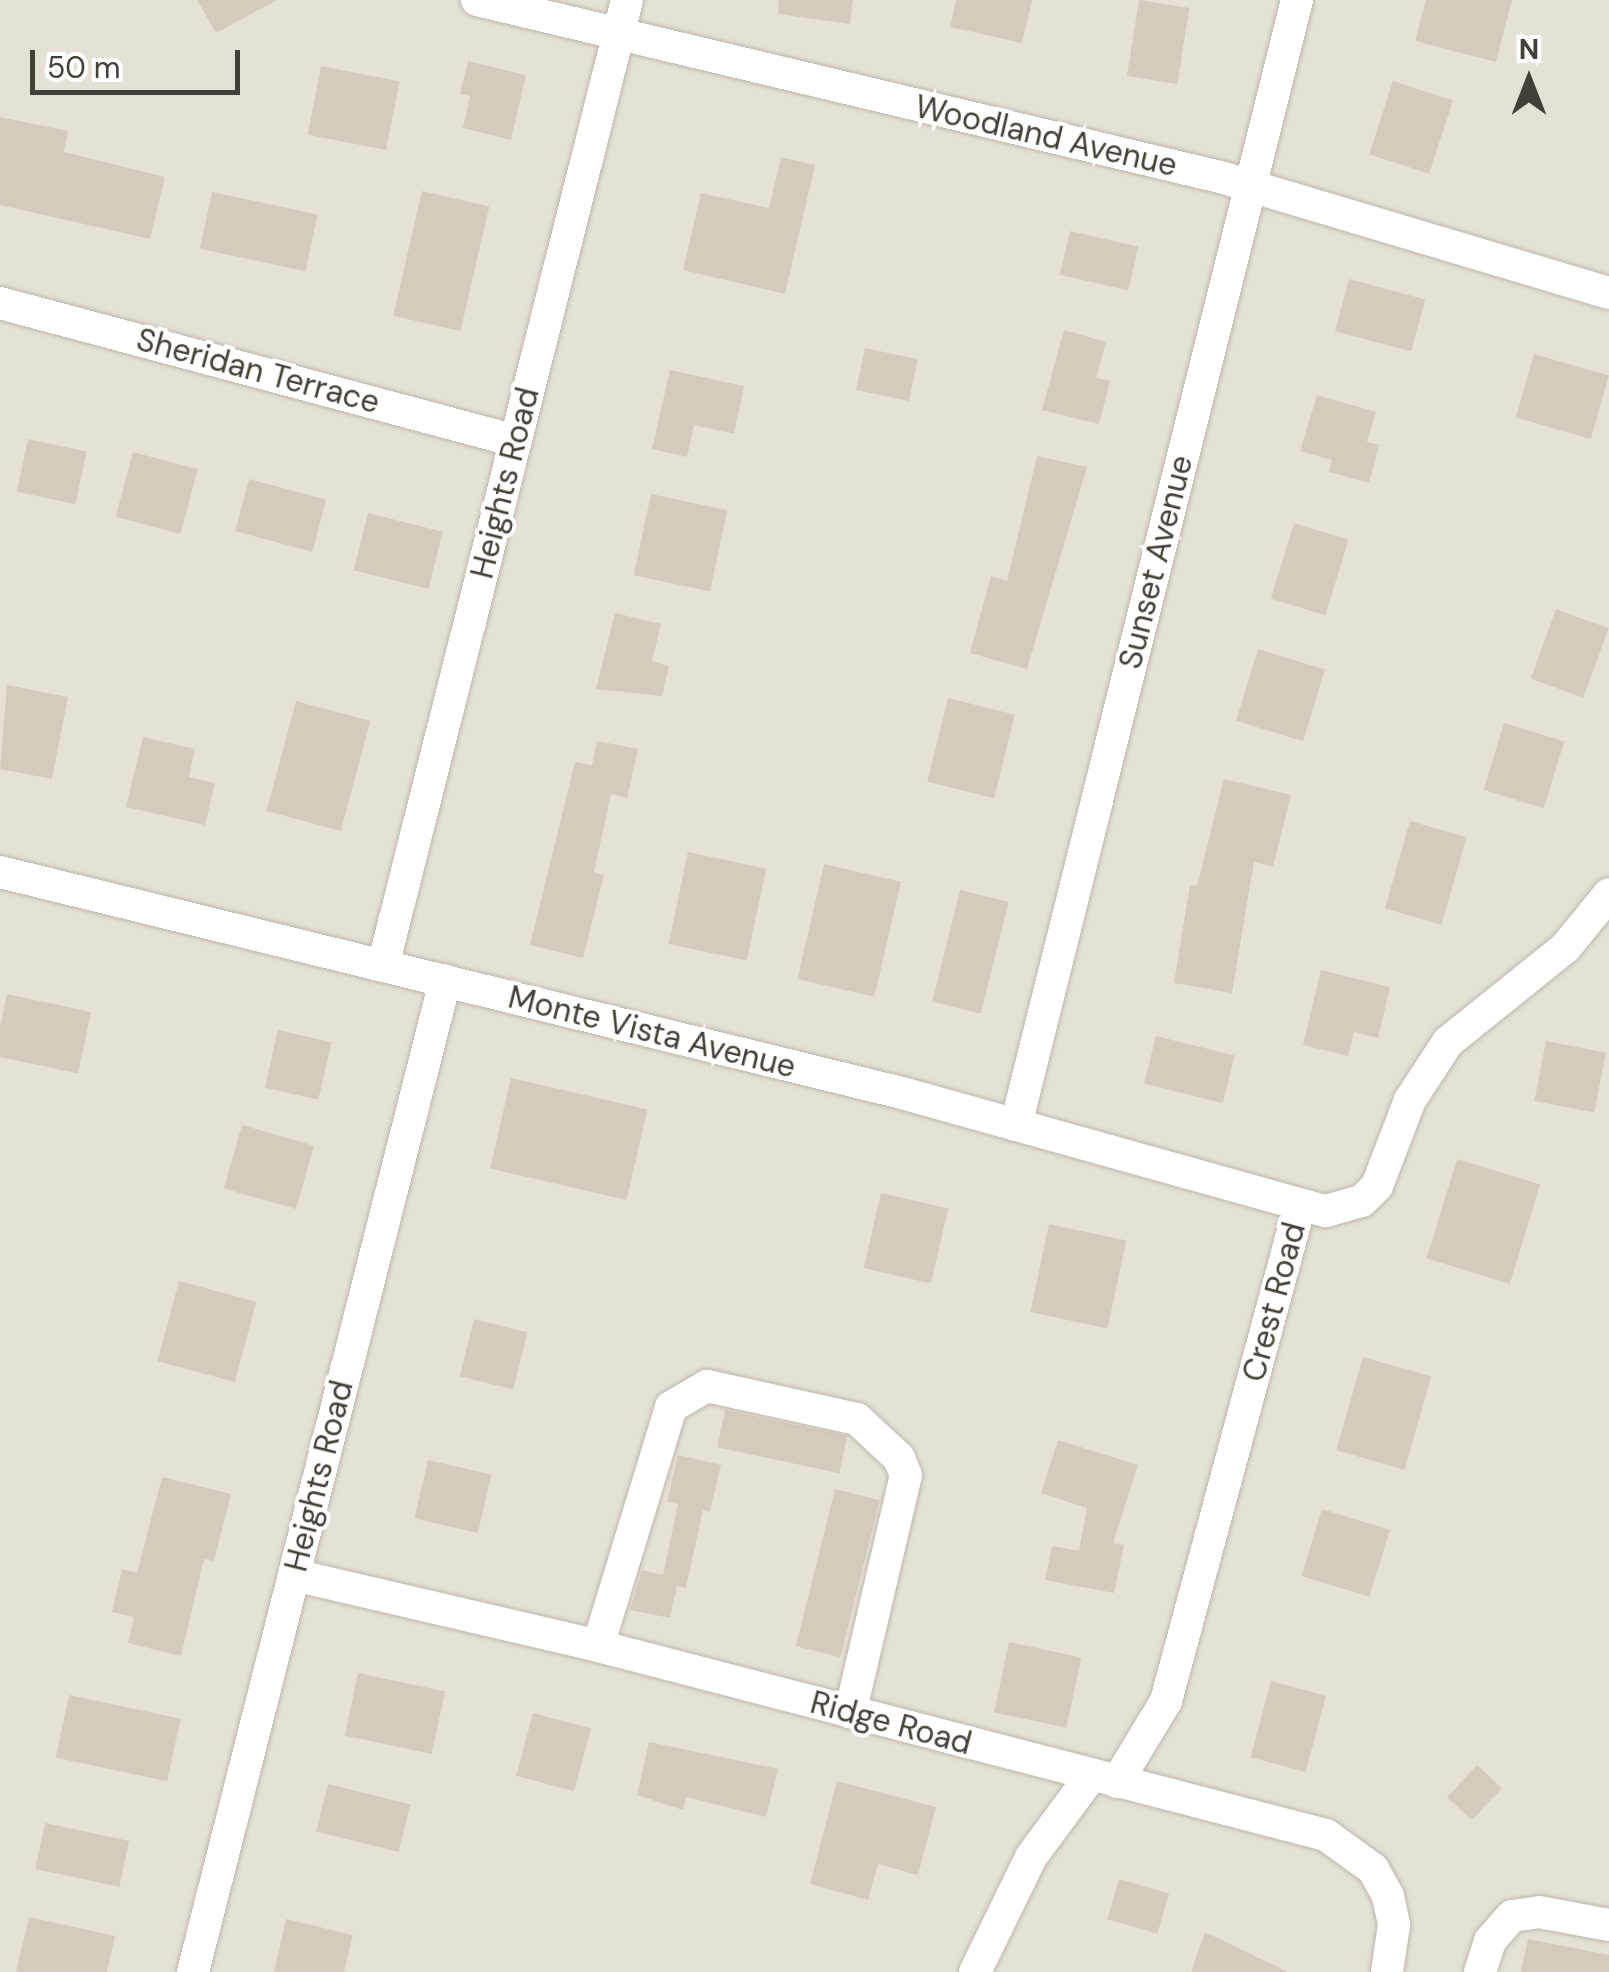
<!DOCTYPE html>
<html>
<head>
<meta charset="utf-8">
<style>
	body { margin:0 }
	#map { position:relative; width:1609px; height:1972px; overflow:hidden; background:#f2efe7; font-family:"DM Sans",sans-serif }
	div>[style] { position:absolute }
	.residential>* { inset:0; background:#e6e1d6; transform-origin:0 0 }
	.building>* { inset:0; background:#d3cbbe; transform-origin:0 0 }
	.roads { filter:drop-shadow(0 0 2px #bdb7ab) drop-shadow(0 0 2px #bdb7ab) }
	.minor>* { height:32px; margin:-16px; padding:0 16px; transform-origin:16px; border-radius:16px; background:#fff }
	span { translate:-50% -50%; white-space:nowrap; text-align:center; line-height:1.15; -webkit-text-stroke:8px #fff; paint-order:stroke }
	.street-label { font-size:32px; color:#454037 }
	.north { position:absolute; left:1479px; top:30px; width:100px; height:100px; -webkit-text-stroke:8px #fff; paint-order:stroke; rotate:0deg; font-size:28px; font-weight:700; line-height:40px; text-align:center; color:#454037 }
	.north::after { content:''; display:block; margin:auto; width:35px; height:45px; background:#454037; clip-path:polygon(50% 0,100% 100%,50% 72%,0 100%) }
	.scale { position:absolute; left:30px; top:50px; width:210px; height:45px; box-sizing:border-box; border:5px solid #454037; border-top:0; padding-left:12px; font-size:30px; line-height:35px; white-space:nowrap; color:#454037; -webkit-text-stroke:8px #fff; paint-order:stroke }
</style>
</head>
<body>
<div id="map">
	<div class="residential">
		<div style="left:0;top:0;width:1609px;height:1972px"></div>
	</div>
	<div class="building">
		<div style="clip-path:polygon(197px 0,277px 0,216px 33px)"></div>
		<div style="clip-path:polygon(779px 0,853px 0,850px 24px,778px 14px)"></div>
		<div style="clip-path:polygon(956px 0,1032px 0,1022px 43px,950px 27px)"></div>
		<div style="left:1139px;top:0;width:51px;height:77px;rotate:9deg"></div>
		<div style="clip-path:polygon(1426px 0,1512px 0,1496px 62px,1415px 41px)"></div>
		<div style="clip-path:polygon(468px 61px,526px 75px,511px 140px,463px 128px,470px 96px,460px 94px)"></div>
		<div style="left:321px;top:66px;width:80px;height:70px;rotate:11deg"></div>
		<div style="left:1393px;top:81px;width:63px;height:77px;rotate:18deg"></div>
		<div style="clip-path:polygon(0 117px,68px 131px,64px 152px,165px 177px,150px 239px,0 205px)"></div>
		<div style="clip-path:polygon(781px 157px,815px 165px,785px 294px,683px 270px,701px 193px,769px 208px)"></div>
		<div style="left:422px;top:191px;width:69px;height:128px;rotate:13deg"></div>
		<div style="left:212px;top:192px;width:108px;height:58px;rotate:12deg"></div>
		<div style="left:1070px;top:231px;width:70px;height:45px;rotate:13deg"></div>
		<div style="left:1349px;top:279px;width:79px;height:54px;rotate:15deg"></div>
		<div style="clip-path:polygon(1064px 330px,1106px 342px,1096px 378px,1110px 381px,1099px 424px,1042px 410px)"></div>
		<div style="left:865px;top:348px;width:54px;height:43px;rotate:12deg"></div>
		<div style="left:1534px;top:354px;width:78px;height:66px;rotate:16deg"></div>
		<div style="clip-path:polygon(670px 370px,744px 386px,734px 434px,694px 425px,687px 457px,652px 449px)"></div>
		<div style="clip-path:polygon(1317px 395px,1376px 412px,1367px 442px,1379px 445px,1369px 483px,1329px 472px,1332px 460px,1300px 451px)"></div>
		<div style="left:28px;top:439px;width:60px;height:54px;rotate:12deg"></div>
		<div style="left:133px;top:452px;width:67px;height:67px;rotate:15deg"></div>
		<div style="clip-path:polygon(1037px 456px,1087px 467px,1027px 669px,970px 653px,991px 576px,1007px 581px)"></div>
		<div style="left:249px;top:479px;width:80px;height:54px;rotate:15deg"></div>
		<div style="left:651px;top:494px;width:78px;height:83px;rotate:12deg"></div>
		<div style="left:368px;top:513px;width:77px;height:59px;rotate:14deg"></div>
		<div style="left:1294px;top:523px;width:57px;height:79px;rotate:17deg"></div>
		<div style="left:1556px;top:609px;width:56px;height:74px;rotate:20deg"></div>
		<div style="clip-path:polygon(615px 613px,661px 624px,652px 661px,669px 666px,662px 696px,596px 689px)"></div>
		<div style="left:1258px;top:649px;width:70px;height:75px;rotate:17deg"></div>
		<div style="clip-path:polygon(7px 685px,68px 697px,52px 779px,0 769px)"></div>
		<div style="left:948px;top:698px;width:69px;height:86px;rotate:14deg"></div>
		<div style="left:296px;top:701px;width:77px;height:114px;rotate:15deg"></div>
		<div style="left:1504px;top:723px;width:63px;height:70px;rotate:17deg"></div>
		<div style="clip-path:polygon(143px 737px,195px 749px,189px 777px,215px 783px,205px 825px,126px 807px)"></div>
		<div style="clip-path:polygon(597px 741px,638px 749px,627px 798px,611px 794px,594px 872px,604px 875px,583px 958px,530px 945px,575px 762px,592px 765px)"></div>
		<div style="clip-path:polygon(1224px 779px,1291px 795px,1273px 867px,1254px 862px,1232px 993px,1174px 983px,1190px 885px,1197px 886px)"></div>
		<div style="left:1410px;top:821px;width:59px;height:91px;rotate:16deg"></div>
		<div style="left:688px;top:852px;width:80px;height:94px;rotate:12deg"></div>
		<div style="left:824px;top:864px;width:79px;height:118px;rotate:13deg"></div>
		<div style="left:960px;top:890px;width:50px;height:115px;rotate:14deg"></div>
		<div style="clip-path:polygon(1321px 970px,1390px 987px,1378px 1038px,1354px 1032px,1348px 1056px,1303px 1045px)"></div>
		<div style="left:7px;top:994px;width:86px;height:63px;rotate:12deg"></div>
		<div style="left:278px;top:1030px;width:55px;height:59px;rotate:13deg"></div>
		<div style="left:1156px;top:1036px;width:81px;height:49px;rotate:14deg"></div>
		<div style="left:1546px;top:1041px;width:61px;height:61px;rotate:11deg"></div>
		<div style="left:511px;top:1078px;width:140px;height:93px;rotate:13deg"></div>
		<div style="left:242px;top:1125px;width:75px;height:66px;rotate:16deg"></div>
		<div style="left:1457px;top:1159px;width:87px;height:104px;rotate:17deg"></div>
		<div style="left:881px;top:1193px;width:69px;height:77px;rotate:13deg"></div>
		<div style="left:1049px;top:1224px;width:79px;height:90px;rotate:12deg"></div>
		<div style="left:179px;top:1281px;width:80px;height:83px;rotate:15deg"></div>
		<div style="left:474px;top:1319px;width:55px;height:59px;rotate:14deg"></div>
		<div style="left:1363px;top:1357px;width:71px;height:97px;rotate:16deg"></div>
		<div style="left:725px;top:1410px;width:125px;height:38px;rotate:12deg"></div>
		<div style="clip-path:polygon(1058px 1440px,1138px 1465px,1113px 1543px,1124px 1545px,1114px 1593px,1045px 1580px,1052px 1546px,1079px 1551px,1087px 1508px,1041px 1493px)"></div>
		<div style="clip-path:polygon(678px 1455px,721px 1465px,710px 1512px,703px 1510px,686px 1588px,677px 1586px,670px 1618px,630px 1610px,642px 1570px,663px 1575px,678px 1504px,667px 1502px)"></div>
		<div style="left:428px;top:1460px;width:65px;height:60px;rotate:13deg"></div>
		<div style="clip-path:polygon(162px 1477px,231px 1494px,214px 1561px,204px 1559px,181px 1656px,128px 1643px,134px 1617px,112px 1612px,122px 1569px,137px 1573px)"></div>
		<div style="left:835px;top:1489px;width:46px;height:162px;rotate:14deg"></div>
		<div style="left:1322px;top:1509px;width:71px;height:70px;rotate:17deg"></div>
		<div style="left:1009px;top:1642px;width:74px;height:72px;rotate:12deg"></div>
		<div style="left:358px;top:1673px;width:89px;height:64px;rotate:12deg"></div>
		<div style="left:1271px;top:1681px;width:57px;height:79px;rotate:15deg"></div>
		<div style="left:69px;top:1695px;width:114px;height:64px;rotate:12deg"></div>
		<div style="left:533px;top:1713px;width:60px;height:65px;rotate:15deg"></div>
		<div style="clip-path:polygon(649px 1742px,778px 1769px,766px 1817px,686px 1797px,683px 1810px,637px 1795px)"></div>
		<div style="left:1477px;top:1765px;width:34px;height:44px;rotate:43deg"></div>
		<div style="clip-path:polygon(837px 1781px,936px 1807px,918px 1875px,878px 1864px,868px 1900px,810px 1884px)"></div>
		<div style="left:328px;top:1784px;width:85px;height:49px;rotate:14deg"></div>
		<div style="left:45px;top:1823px;width:86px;height:47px;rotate:12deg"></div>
		<div style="left:1119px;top:1879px;width:52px;height:42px;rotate:16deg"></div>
		<div style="clip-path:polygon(29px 1917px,115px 1936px,107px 1972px,16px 1972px)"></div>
		<div style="clip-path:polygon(286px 1919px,353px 1935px,344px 1972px,274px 1972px)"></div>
		<div style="clip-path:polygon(1205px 1932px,1288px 1972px,1191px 1972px)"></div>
		<div style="clip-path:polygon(1528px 1939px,1609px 1955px,1609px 1972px,1521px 1972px)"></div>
	</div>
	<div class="roads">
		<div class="minor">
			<div style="left:477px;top:0;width:764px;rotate:13.4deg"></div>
			<div style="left:1220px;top:177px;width:406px;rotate:16.6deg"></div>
			<div style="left:0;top:303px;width:534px;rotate:14.97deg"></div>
			<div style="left:0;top:872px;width:929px;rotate:13.77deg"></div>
			<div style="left:902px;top:1093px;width:440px;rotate:15.6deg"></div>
			<div style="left:1326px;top:1211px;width:37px;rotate:-16deg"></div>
			<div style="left:1362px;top:1201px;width:21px;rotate:-45deg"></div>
			<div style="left:1377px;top:1186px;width:92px;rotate:-69deg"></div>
			<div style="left:1410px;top:1100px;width:69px;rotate:-56.8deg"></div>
			<div style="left:1448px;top:1042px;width:151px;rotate:-38.8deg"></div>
			<div style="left:1566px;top:947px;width:68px;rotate:-50.9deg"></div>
			<div style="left:383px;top:966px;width:996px;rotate:-75.82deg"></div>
			<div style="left:1016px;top:1125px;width:1160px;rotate:-75.98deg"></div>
			<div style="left:294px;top:1575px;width:312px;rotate:13.1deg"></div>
			<div style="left:598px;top:1646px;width:752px;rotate:14.55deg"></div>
			<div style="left:1326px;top:1835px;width:58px;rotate:35.9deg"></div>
			<div style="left:1373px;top:1869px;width:31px;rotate:61deg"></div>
			<div style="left:1388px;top:1896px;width:30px;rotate:78deg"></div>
			<div style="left:1394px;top:1925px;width:48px;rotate:98.5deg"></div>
			<div style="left:598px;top:1646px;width:250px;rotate:-73deg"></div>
			<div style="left:671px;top:1407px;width:42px;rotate:-30.3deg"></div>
			<div style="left:707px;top:1386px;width:154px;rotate:12.4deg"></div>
			<div style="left:857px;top:1419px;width:57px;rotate:42.9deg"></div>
			<div style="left:899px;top:1458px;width:18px;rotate:68deg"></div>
			<div style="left:906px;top:1475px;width:244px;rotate:103.2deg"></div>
			<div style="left:1117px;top:1782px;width:95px;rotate:-58.8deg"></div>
			<div style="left:1166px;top:1701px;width:514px;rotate:-74.88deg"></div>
			<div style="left:193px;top:1972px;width:1023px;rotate:-75.73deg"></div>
			<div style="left:975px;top:1972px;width:128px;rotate:-64deg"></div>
			<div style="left:1031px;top:1857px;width:101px;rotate:-53.5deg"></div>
			<div style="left:1480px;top:1972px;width:33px;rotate:-72deg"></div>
			<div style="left:1490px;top:1941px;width:33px;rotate:-49deg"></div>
			<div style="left:1512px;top:1916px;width:27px;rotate:-8deg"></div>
			<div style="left:1539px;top:1912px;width:71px;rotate:10.5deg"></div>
		</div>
	</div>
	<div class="street-label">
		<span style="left:1046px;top:136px;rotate:13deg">Woodland Avenue</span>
		<span style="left:258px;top:371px;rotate:15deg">Sheridan Terrace</span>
		<span style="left:505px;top:483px;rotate:-76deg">Heights Road</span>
		<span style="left:1156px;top:562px;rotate:-76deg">Sunset Avenue</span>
		<span style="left:652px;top:1032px;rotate:14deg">Monte Vista Avenue</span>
		<span style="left:1274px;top:1302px;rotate:-75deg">Crest Road</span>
		<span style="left:319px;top:1476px;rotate:-76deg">Heights Road</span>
		<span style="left:891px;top:1723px;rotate:15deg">Ridge Road</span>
	</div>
	<div class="north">N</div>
	<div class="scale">50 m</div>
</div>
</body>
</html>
